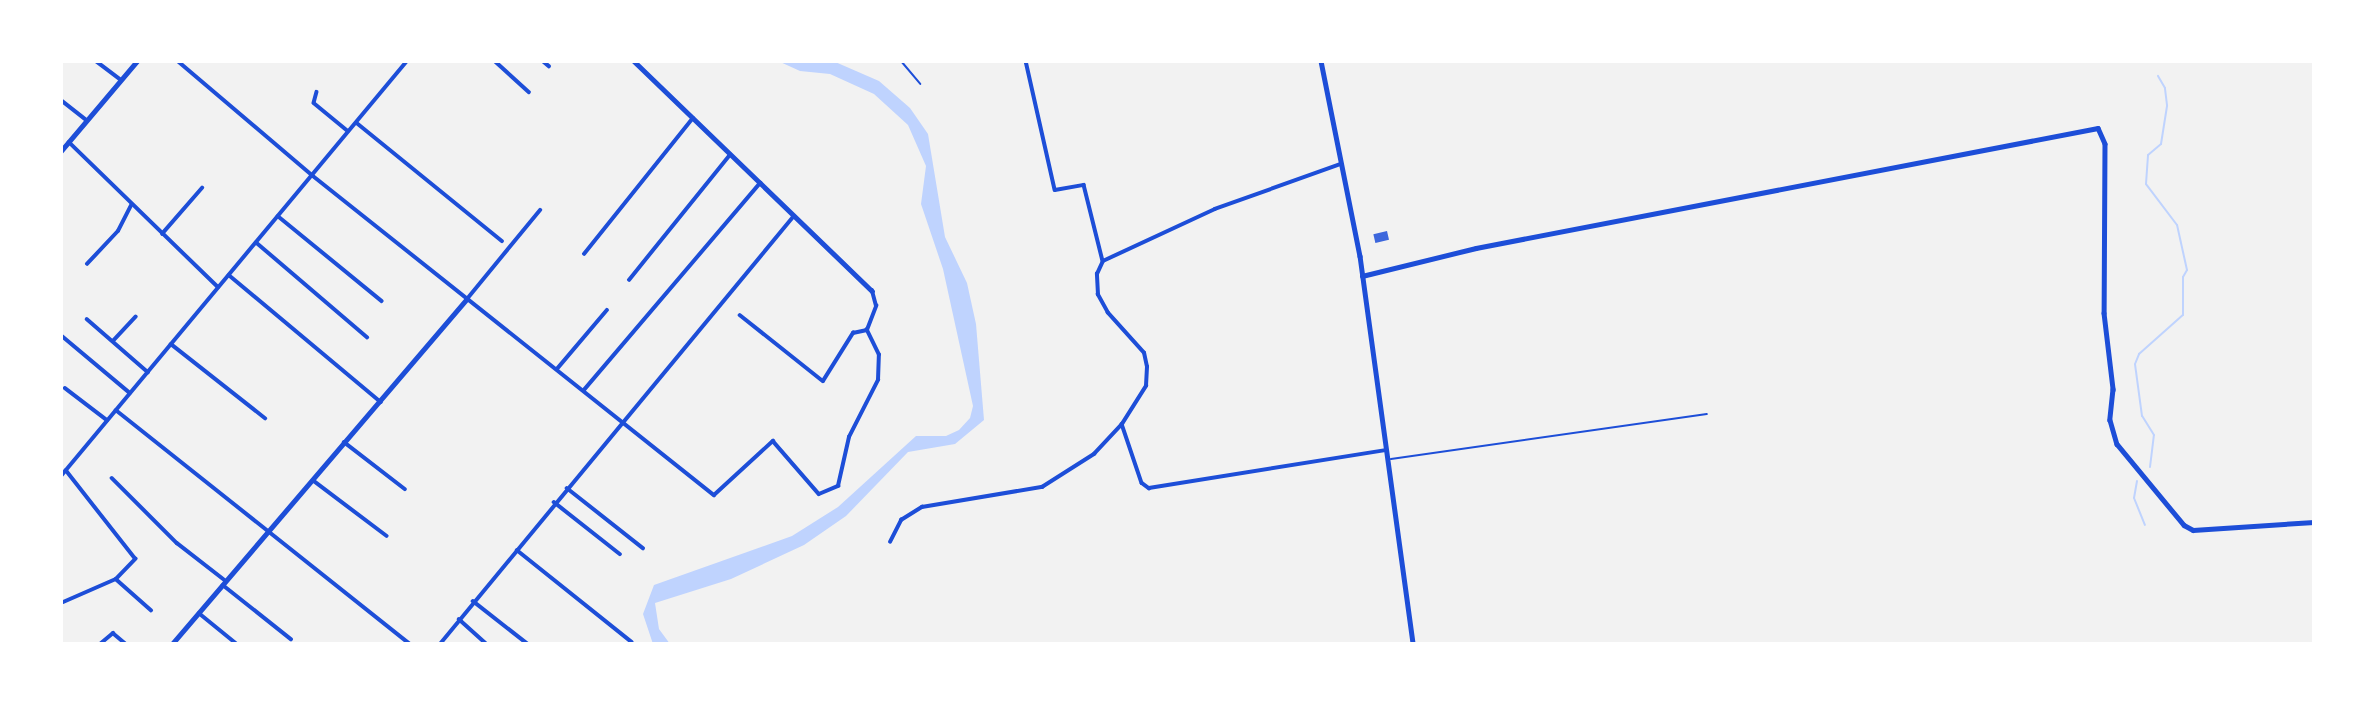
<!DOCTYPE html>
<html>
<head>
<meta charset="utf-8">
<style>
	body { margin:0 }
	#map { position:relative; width:2375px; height:705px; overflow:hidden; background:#f2f2f2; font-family:"Nunito Sans",sans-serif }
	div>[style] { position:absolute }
	.water>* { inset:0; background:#bfd3fe }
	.stream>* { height:2px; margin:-1px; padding:0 1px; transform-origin:1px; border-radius:1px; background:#bfd3fe }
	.building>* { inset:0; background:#3d67dc; transform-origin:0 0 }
	.service>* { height:2px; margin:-1px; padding:0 1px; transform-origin:1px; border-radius:1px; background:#1d4ed8 }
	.minor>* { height:3.5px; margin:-1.75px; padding:0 1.75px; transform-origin:1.75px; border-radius:1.75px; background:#1d4ed8 }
	.tertiary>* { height:4.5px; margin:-2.25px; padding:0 2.25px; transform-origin:2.25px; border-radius:2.25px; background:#1d4ed8 }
	.secondary>* { height:4.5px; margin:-2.25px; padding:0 2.25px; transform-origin:2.25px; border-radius:2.25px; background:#1d4ed8 }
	span { translate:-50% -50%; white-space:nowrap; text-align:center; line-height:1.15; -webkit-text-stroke:7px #fff; paint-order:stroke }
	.frame { position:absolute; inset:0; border:63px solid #fff; pointer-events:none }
</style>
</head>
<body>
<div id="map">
	<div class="water">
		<div style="clip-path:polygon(778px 61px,833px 61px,879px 81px,910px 108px,928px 134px,945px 237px,967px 283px,976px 324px,984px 420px,955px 444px,908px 452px,846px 516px,804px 545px,731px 579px,655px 603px,659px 629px,670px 644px,653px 644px,643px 614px,654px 585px,792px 536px,838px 507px,916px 436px,946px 436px,959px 430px,970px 418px,973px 406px,943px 269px,921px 204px,926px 166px,908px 125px,874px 94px,830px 74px,800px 71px)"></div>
	</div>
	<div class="stream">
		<div style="left:2150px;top:467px;width:32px;rotate:-83deg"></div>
		<div style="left:2154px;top:435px;width:22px;rotate:-122deg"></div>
		<div style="left:2142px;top:416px;width:52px;rotate:-97.7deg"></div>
		<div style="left:2135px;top:364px;width:11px;rotate:-68deg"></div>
		<div style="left:2139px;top:354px;width:59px;rotate:-41.6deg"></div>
		<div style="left:2183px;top:315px;width:38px;rotate:-90deg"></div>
		<div style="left:2183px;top:277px;width:8px;rotate:-60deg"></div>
		<div style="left:2187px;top:270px;width:46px;rotate:-102.5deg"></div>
		<div style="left:2177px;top:225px;width:51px;rotate:-127.1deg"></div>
		<div style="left:2146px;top:184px;width:29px;rotate:-86deg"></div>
		<div style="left:2148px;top:155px;width:17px;rotate:-40deg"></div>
		<div style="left:2161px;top:144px;width:39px;rotate:-81deg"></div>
		<div style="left:2167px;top:105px;width:17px;rotate:-97deg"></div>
		<div style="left:2165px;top:88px;width:14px;rotate:-120deg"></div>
		<div style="left:2137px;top:481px;width:17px;rotate:100deg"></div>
		<div style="left:2134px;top:498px;width:29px;rotate:68deg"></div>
	</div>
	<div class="building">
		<div style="left:1387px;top:231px;width:9px;height:14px;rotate:77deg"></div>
	</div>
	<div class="service">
		<div style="left:901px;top:61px;width:30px;rotate:50deg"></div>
		<div style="left:1391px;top:459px;width:319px;rotate:-8.1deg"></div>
	</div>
	<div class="minor">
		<div style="left:96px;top:61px;width:31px;rotate:37deg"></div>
		<div style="left:178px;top:61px;width:176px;rotate:40.4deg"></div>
		<div style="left:312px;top:175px;width:514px;rotate:38.52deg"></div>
		<div style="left:714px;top:495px;width:80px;rotate:-42.5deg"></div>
		<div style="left:773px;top:441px;width:70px;rotate:49deg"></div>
		<div style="left:819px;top:494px;width:21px;rotate:-23deg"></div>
		<div style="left:838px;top:486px;width:50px;rotate:-77.3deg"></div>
		<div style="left:849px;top:437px;width:64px;rotate:-63deg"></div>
		<div style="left:878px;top:380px;width:25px;rotate:-88deg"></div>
		<div style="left:879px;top:355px;width:28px;rotate:-116deg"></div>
		<div style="left:867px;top:330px;width:26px;rotate:-69deg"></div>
		<div style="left:876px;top:306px;width:16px;rotate:-105deg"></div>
		<div style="left:495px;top:61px;width:46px;rotate:42.4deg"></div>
		<div style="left:543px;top:61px;width:8px;rotate:40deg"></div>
		<div style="left:1026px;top:61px;width:132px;rotate:77.3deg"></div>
		<div style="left:1055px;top:190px;width:29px;rotate:-10deg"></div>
		<div style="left:1084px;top:185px;width:78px;rotate:76deg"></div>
		<div style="left:317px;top:92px;width:11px;rotate:105deg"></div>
		<div style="left:314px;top:103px;width:44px;rotate:39.5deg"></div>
		<div style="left:61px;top:100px;width:33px;rotate:38deg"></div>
		<div style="left:357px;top:123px;width:187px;rotate:39.1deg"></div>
		<div style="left:69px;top:142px;width:208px;rotate:44.2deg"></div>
		<div style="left:278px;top:216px;width:134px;rotate:39.3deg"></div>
		<div style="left:162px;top:234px;width:61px;rotate:-49deg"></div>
		<div style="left:257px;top:243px;width:145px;rotate:40.5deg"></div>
		<div style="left:584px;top:254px;width:174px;rotate:-51.3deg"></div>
		<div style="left:87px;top:264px;width:45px;rotate:-46.8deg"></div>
		<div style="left:118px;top:231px;width:29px;rotate:-63deg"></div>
		<div style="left:229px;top:275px;width:198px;rotate:39.9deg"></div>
		<div style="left:629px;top:280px;width:161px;rotate:-51.1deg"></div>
		<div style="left:467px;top:299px;width:115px;rotate:-50.6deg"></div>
		<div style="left:740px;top:315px;width:106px;rotate:38.5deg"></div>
		<div style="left:823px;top:381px;width:57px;rotate:-58deg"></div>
		<div style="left:853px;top:333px;width:14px;rotate:-12deg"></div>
		<div style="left:87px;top:319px;width:81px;rotate:41deg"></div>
		<div style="left:61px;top:335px;width:90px;rotate:40deg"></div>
		<div style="left:113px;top:341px;width:33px;rotate:-47deg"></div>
		<div style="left:171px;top:344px;width:120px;rotate:38.2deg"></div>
		<div style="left:557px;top:369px;width:77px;rotate:-49.7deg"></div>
		<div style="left:65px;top:388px;width:53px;rotate:37.3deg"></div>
		<div style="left:584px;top:390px;width:272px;rotate:-49.6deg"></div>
		<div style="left:116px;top:410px;width:376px;rotate:38.5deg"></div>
		<div style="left:1122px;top:424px;width:62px;rotate:71.3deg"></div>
		<div style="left:1142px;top:483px;width:9px;rotate:36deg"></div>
		<div style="left:1149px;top:488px;width:239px;rotate:-9.1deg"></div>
		<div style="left:344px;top:442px;width:77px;rotate:37.6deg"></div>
		<div style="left:61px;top:476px;width:540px;rotate:-50.18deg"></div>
		<div style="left:112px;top:478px;width:92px;rotate:45deg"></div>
		<div style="left:177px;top:543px;width:62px;rotate:37.8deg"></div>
		<div style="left:314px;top:481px;width:91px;rotate:37deg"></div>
		<div style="left:567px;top:488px;width:97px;rotate:38.3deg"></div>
		<div style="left:554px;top:502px;width:84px;rotate:38.2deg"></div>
		<div style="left:890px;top:542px;width:25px;rotate:-63deg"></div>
		<div style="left:901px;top:520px;width:25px;rotate:-32deg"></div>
		<div style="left:922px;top:507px;width:122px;rotate:-9.5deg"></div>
		<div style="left:1042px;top:487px;width:62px;rotate:-32.4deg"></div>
		<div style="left:1094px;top:454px;width:41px;rotate:-47deg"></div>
		<div style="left:1122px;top:424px;width:45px;rotate:-57.7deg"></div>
		<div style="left:1146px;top:386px;width:19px;rotate:-87deg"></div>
		<div style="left:1147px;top:367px;width:14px;rotate:-102deg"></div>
		<div style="left:1144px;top:353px;width:54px;rotate:-132deg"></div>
		<div style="left:1108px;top:313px;width:21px;rotate:-119deg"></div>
		<div style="left:1098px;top:295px;width:21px;rotate:-93deg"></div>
		<div style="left:1097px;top:274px;width:14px;rotate:-65deg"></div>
		<div style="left:1103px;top:261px;width:123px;rotate:-24.9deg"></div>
		<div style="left:1215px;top:209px;width:134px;rotate:-19.7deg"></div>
		<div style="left:517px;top:550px;width:147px;rotate:38.7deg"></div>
		<div style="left:116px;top:579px;width:47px;rotate:41.5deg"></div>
		<div style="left:223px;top:585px;width:87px;rotate:38.5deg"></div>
		<div style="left:473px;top:601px;width:70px;rotate:38deg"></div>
		<div style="left:61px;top:603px;width:60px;rotate:-23.6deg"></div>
		<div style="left:116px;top:579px;width:28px;rotate:-46deg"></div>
		<div style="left:135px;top:559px;width:112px;rotate:-128.1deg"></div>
		<div style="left:199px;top:613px;width:49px;rotate:39.2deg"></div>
		<div style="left:459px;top:619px;width:38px;rotate:42deg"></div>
		<div style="left:100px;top:644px;width:17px;rotate:-40deg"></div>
		<div style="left:113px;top:633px;width:17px;rotate:40deg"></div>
		<div style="left:440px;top:644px;width:555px;rotate:-50.41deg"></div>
	</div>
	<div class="tertiary">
		<div style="left:634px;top:61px;width:331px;rotate:44deg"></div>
		<div style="left:1362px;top:276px;width:117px;rotate:-13.8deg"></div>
		<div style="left:1476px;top:248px;width:633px;rotate:-10.92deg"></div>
		<div style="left:2098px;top:128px;width:17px;rotate:66deg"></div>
		<div style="left:2105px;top:144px;width:169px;rotate:90.3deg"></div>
		<div style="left:2104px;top:313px;width:77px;rotate:83.2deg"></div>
		<div style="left:2113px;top:389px;width:31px;rotate:96deg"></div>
		<div style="left:2110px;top:420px;width:25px;rotate:74deg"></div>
		<div style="left:2117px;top:444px;width:105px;rotate:50.4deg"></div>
		<div style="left:2184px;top:525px;width:10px;rotate:29deg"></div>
		<div style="left:2193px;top:530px;width:121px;rotate:-3.8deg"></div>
		<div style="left:172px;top:644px;width:454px;rotate:-49.5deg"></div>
	</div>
	<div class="secondary">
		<div style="left:1321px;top:61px;width:199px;rotate:78.7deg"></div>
		<div style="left:1360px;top:256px;width:392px;rotate:82.2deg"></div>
		<div style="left:61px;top:151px;width:118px;rotate:-49.8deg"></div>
	</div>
	<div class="frame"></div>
</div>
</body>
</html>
